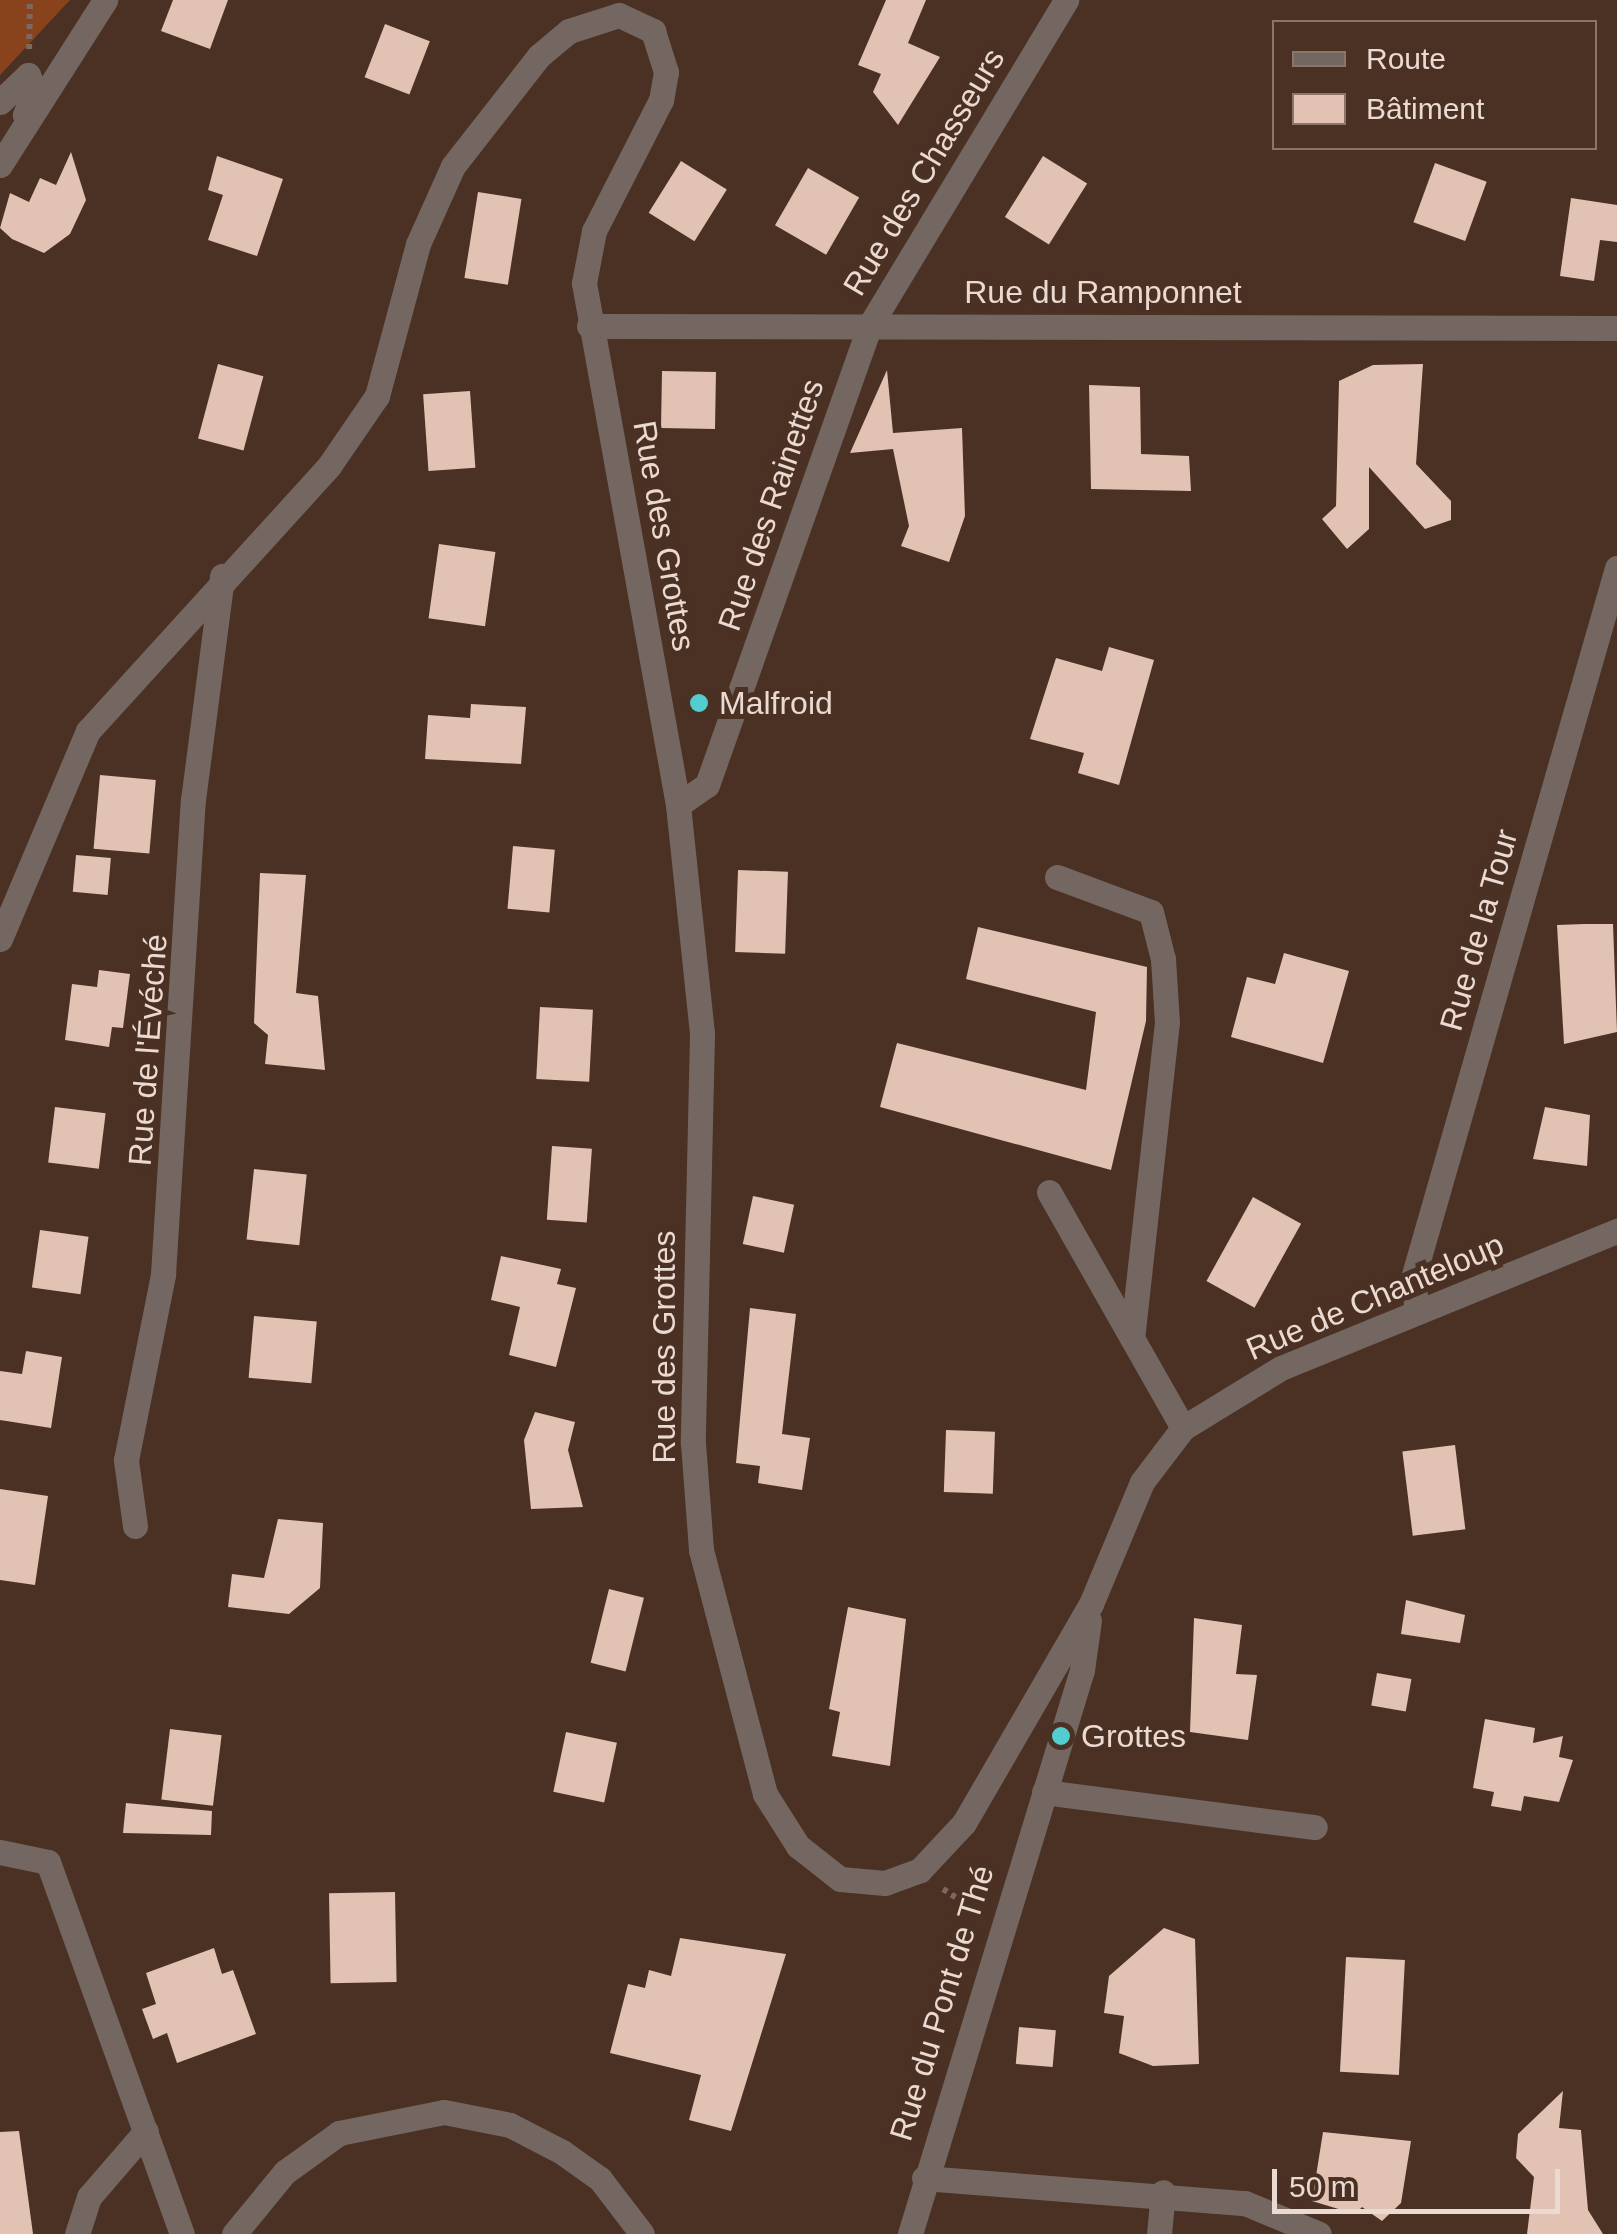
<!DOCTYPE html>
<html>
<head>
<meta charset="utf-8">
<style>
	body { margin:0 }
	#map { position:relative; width:1617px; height:2234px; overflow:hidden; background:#4a3124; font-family:Helvetica,sans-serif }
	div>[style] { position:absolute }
	.green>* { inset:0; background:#88431c }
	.building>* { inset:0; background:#e2c2b2; transform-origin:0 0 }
	.path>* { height:6px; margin-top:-3px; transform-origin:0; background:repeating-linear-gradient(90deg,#7e675c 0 5px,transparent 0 10px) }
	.minor>* { height:25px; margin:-12.5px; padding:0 12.5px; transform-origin:12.5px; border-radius:12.5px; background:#746761 }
	.dots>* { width:28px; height:28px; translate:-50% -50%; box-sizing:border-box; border:5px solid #4a3124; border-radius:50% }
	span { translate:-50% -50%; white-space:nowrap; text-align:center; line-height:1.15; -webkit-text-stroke:10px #4a3124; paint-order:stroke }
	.street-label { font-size:32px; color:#ebdad2 }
	.poi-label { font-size:32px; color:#ebdad2 }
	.left { translate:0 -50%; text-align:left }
	.legend { position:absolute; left:1272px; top:20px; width:325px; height:130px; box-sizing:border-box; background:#4a3124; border:2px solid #8a756a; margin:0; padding:12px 18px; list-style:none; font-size:30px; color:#ebdad2 }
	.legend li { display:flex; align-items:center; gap:20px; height:50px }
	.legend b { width:50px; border:2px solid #8a756a }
	.scale { position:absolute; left:1272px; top:2169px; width:288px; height:45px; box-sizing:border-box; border:5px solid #ebdad2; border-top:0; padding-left:12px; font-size:30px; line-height:35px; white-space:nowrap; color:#ebdad2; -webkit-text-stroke:8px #4a3124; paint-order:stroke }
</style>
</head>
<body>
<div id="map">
	<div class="green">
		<div style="clip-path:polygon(0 0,70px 0,0 75px)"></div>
	</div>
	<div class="building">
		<div style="clip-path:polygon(173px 0,228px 0,210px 49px,161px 31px)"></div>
		<div style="clip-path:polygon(886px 0,926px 0,908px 43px,940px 57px,898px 125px,873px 92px,881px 74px,858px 65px)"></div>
		<div style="left:385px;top:24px;width:48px;height:57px;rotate:21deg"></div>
		<div style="clip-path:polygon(71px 152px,86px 200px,70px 234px,44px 253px,12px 239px,0 228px,10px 193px,29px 202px,40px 178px,56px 185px)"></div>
		<div style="clip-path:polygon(217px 156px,283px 179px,257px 256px,208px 240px,223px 195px,208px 190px)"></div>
		<div style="left:1043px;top:156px;width:52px;height:72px;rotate:32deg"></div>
		<div style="left:681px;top:161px;width:54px;height:61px;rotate:32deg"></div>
		<div style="left:1435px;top:163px;width:55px;height:63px;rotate:20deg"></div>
		<div style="left:808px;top:168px;width:59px;height:66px;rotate:30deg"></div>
		<div style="left:478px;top:192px;width:44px;height:87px;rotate:9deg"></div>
		<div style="clip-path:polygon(1571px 198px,1617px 205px,1617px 242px,1600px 240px,1594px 281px,1560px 276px)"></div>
		<div style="left:218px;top:364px;width:47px;height:77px;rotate:15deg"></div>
		<div style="clip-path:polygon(1423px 364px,1416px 464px,1451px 501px,1451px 520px,1425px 529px,1369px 467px,1369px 529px,1347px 549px,1322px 519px,1336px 506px,1339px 381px,1373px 365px)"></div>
		<div style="clip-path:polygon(887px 370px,893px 433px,962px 428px,965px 516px,949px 562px,901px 546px,909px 526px,893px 449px,850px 453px)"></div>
		<div style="left:662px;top:371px;width:54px;height:57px;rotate:1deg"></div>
		<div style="clip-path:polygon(1089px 385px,1140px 387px,1141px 454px,1189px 456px,1191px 491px,1091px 489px)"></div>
		<div style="left:470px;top:391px;width:77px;height:47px;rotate:86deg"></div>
		<div style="left:439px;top:544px;width:57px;height:75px;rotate:8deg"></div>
		<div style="clip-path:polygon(1109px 647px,1154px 660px,1119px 785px,1078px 773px,1084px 753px,1030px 739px,1056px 658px,1102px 671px)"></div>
		<div style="clip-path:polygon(471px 704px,526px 707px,521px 764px,425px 759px,428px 715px,470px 718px)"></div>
		<div style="left:100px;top:775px;width:56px;height:74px;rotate:5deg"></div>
		<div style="left:513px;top:846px;width:42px;height:63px;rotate:5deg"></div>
		<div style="left:76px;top:855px;width:35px;height:37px;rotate:5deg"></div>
		<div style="left:738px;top:870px;width:50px;height:82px;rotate:2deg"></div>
		<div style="clip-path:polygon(260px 873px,306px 875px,296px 993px,318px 996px,325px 1070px,265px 1064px,268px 1035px,254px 1023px)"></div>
		<div style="clip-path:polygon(1585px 924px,1613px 924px,1617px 1032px,1564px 1044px,1557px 925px)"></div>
		<div style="clip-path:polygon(978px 927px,1147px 967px,1146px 1021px,1111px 1170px,880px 1107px,897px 1043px,1086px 1090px,1096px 1012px,966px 979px)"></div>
		<div style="clip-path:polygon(1284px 953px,1349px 971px,1323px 1063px,1231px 1037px,1247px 977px,1275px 984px)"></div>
		<div style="clip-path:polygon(99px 970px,130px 974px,123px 1028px,112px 1027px,109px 1047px,65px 1040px,72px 984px,97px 987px)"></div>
		<div style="left:540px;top:1007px;width:53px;height:72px;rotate:3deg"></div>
		<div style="left:55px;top:1107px;width:51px;height:56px;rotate:7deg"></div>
		<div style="clip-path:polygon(1545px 1107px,1590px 1115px,1587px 1166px,1533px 1159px)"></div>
		<div style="left:552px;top:1146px;width:40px;height:74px;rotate:4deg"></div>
		<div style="left:254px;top:1169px;width:53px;height:71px;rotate:6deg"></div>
		<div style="left:753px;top:1196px;width:42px;height:49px;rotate:12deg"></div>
		<div style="left:1253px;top:1197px;width:55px;height:96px;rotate:29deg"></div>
		<div style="left:40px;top:1230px;width:49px;height:58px;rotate:8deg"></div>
		<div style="clip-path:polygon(501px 1256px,561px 1269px,557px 1284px,576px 1288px,556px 1367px,509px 1355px,520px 1307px,491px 1300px)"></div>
		<div style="clip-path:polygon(750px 1308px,796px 1314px,782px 1434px,810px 1438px,802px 1490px,758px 1483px,760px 1466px,736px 1463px)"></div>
		<div style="left:254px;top:1316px;width:63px;height:62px;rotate:5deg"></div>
		<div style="clip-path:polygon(26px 1351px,62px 1357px,51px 1428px,0 1420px,0 1371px,22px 1374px)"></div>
		<div style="clip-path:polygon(535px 1412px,575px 1422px,568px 1450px,583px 1507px,531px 1509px,524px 1440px)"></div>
		<div style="left:946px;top:1430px;width:49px;height:62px;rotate:2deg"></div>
		<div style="left:1455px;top:1445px;width:85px;height:53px;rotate:83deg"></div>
		<div style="clip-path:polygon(0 1489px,48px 1496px,35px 1585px,0 1580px)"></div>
		<div style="clip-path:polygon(278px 1519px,323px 1523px,320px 1588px,289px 1614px,228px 1607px,232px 1574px,264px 1578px)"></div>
		<div style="left:609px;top:1589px;width:36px;height:76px;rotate:14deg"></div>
		<div style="clip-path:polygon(1406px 1600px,1465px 1615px,1460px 1643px,1401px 1634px)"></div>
		<div style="clip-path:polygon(848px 1607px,906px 1619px,890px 1766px,832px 1756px,840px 1712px,829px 1709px)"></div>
		<div style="clip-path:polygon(1194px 1618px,1242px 1625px,1236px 1674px,1257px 1675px,1248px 1740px,1190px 1732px)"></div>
		<div style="left:1377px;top:1673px;width:35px;height:33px;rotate:10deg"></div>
		<div style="clip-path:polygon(1485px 1719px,1535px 1728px,1533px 1743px,1563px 1736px,1559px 1757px,1573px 1760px,1559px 1802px,1524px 1796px,1521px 1811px,1491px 1806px,1494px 1792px,1473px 1788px)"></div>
		<div style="left:170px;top:1729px;width:52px;height:71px;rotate:7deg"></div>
		<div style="left:566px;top:1732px;width:52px;height:61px;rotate:12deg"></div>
		<div style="clip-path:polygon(126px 1803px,212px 1811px,211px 1835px,123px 1833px)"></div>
		<div style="left:395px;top:1892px;width:90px;height:66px;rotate:89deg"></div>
		<div style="clip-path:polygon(1164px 1928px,1195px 1939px,1199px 2064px,1153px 2066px,1119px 2053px,1124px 2016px,1104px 2013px,1109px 1976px)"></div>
		<div style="clip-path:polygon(680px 1938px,786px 1954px,731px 2131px,689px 2120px,701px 2075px,610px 2053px,628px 1984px,645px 1988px,649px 1970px,671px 1976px)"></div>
		<div style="clip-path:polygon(214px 1948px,222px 1974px,233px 1970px,256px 2034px,177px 2063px,167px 2033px,153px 2039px,142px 2009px,156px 2004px,146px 1973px)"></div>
		<div style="left:1346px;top:1957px;width:59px;height:115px;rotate:3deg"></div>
		<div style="left:1019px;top:2027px;width:37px;height:37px;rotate:5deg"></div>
		<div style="clip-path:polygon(1563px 2091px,1559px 2128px,1581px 2130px,1588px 2210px,1603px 2234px,1527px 2234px,1534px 2177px,1516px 2158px,1518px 2134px)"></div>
		<div style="clip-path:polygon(19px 2131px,33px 2234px,0 2234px,0 2132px)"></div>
		<div style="clip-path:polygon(1323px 2132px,1411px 2141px,1401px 2203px,1382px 2221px,1362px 2207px,1355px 2214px,1312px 2201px)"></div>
	</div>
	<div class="path">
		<div style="left:29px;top:49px;width:49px;rotate:-88.8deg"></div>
		<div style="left:943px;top:1889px;width:42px;rotate:33.3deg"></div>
	</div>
	<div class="minor">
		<div style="left:0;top:102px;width:39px;rotate:-44deg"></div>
		<div style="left:28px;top:75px;width:17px;rotate:66deg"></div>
		<div style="left:35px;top:91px;width:26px;rotate:113deg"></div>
		<div style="left:0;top:165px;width:196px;rotate:-57.5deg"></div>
		<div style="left:589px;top:326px;width:1028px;rotate:0.11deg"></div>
		<div style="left:678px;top:805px;width:35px;rotate:-35deg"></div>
		<div style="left:707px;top:785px;width:486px;rotate:-70.5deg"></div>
		<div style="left:869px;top:327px;width:382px;rotate:-58.9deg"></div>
		<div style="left:1057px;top:877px;width:100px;rotate:20.4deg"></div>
		<div style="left:1151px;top:912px;width:49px;rotate:75.7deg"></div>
		<div style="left:1163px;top:959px;width:63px;rotate:86.4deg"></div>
		<div style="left:1167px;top:1022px;width:318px;rotate:96.3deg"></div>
		<div style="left:0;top:939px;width:226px;rotate:-67.1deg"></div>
		<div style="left:88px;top:731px;width:358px;rotate:-47.7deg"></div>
		<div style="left:329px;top:466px;width:85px;rotate:-55.6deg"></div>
		<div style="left:377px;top:396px;width:157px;rotate:-74.9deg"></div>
		<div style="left:418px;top:244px;width:85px;rotate:-65.8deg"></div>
		<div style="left:453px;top:166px;width:140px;rotate:-52deg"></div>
		<div style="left:539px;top:56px;width:39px;rotate:-40deg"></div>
		<div style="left:569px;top:31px;width:52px;rotate:-17.7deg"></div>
		<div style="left:619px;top:15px;width:38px;rotate:25deg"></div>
		<div style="left:653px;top:31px;width:43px;rotate:72.4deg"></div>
		<div style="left:666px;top:72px;width:28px;rotate:100deg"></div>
		<div style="left:661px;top:100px;width:147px;rotate:117.1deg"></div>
		<div style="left:594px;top:231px;width:53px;rotate:100.9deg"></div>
		<div style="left:584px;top:283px;width:530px;rotate:79.79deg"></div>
		<div style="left:678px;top:805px;width:230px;rotate:84deg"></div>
		<div style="left:702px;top:1034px;width:409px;rotate:91.3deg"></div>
		<div style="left:693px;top:1443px;width:107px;rotate:85.7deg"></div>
		<div style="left:701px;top:1550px;width:252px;rotate:75.3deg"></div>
		<div style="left:765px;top:1794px;width:62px;rotate:57.6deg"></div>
		<div style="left:798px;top:1846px;width:53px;rotate:38.2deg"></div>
		<div style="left:840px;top:1879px;width:45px;rotate:5.1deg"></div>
		<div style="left:885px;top:1883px;width:37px;rotate:-20deg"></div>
		<div style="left:920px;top:1870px;width:64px;rotate:-46.9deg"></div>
		<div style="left:964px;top:1823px;width:253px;rotate:-59.9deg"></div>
		<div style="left:1091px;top:1604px;width:132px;rotate:-67.3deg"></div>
		<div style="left:1142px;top:1482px;width:68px;rotate:-52.8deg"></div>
		<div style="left:1183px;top:1428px;width:115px;rotate:-31.5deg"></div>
		<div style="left:1281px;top:1368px;width:363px;rotate:-22.2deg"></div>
		<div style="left:1049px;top:1192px;width:271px;rotate:60.4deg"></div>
		<div style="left:1417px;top:1312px;width:34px;rotate:-97deg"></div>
		<div style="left:1413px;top:1278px;width:739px;rotate:-73.97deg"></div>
		<div style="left:135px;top:1526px;width:67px;rotate:-97.8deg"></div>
		<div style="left:126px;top:1460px;width:190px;rotate:-78.7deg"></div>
		<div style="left:163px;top:1274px;width:475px;rotate:-86.4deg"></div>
		<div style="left:193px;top:800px;width:226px;rotate:-82.6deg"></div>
		<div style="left:1044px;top:1792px;width:273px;rotate:7.4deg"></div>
		<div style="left:0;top:1852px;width:49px;rotate:11.8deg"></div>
		<div style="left:48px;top:1862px;width:395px;rotate:70.2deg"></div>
		<div style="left:924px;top:2178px;width:322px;rotate:4.5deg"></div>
		<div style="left:1245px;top:2203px;width:80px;rotate:22.7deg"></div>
		<div style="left:77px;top:2234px;width:39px;rotate:-72deg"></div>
		<div style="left:89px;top:2197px;width:87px;rotate:-49.2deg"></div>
		<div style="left:234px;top:2234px;width:80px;rotate:-50.6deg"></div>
		<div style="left:285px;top:2172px;width:67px;rotate:-35.8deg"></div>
		<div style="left:339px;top:2133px;width:107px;rotate:-11.3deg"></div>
		<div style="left:444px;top:2112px;width:67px;rotate:11.1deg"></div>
		<div style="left:510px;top:2125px;width:59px;rotate:27.4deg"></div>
		<div style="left:562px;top:2152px;width:47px;rotate:35.4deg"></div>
		<div style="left:600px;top:2179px;width:69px;rotate:52.6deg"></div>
		<div style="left:910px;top:2234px;width:590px;rotate:-73.04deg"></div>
		<div style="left:1082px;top:1670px;width:50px;rotate:-82deg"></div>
		<div style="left:1159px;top:2234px;width:42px;rotate:-84.6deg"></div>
	</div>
	<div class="dots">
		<div style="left:699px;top:703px;background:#52cdd0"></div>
		<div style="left:1061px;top:1736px;background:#52cdd0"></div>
	</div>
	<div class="street-label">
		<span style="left:924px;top:172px;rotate:-59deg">Rue des Chasseurs</span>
		<span style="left:1103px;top:292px">Rue du Ramponnet</span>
		<span style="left:771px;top:505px;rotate:-71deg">Rue des Rainettes</span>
		<span style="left:664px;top:536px;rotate:80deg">Rue des Grottes</span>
		<span style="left:1479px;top:930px;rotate:-74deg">Rue de la Tour</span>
		<span style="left:148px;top:1050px;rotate:-86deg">Rue de l'Évéché</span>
		<span style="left:1375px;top:1297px;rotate:-23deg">Rue de Chanteloup</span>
		<span style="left:664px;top:1347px;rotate:-90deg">Rue des Grottes</span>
		<span style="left:942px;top:2003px;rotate:-73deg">Rue du Pont de Thé</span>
	</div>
	<div class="poi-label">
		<span class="left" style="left:719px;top:703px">Malfroid</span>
		<span class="left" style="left:1081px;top:1736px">Grottes</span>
	</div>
	<ul class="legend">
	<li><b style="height:12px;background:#746761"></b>Route</li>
	<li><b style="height:28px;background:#e2c2b2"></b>Bâtiment</li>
	</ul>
	<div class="scale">50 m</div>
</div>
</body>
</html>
